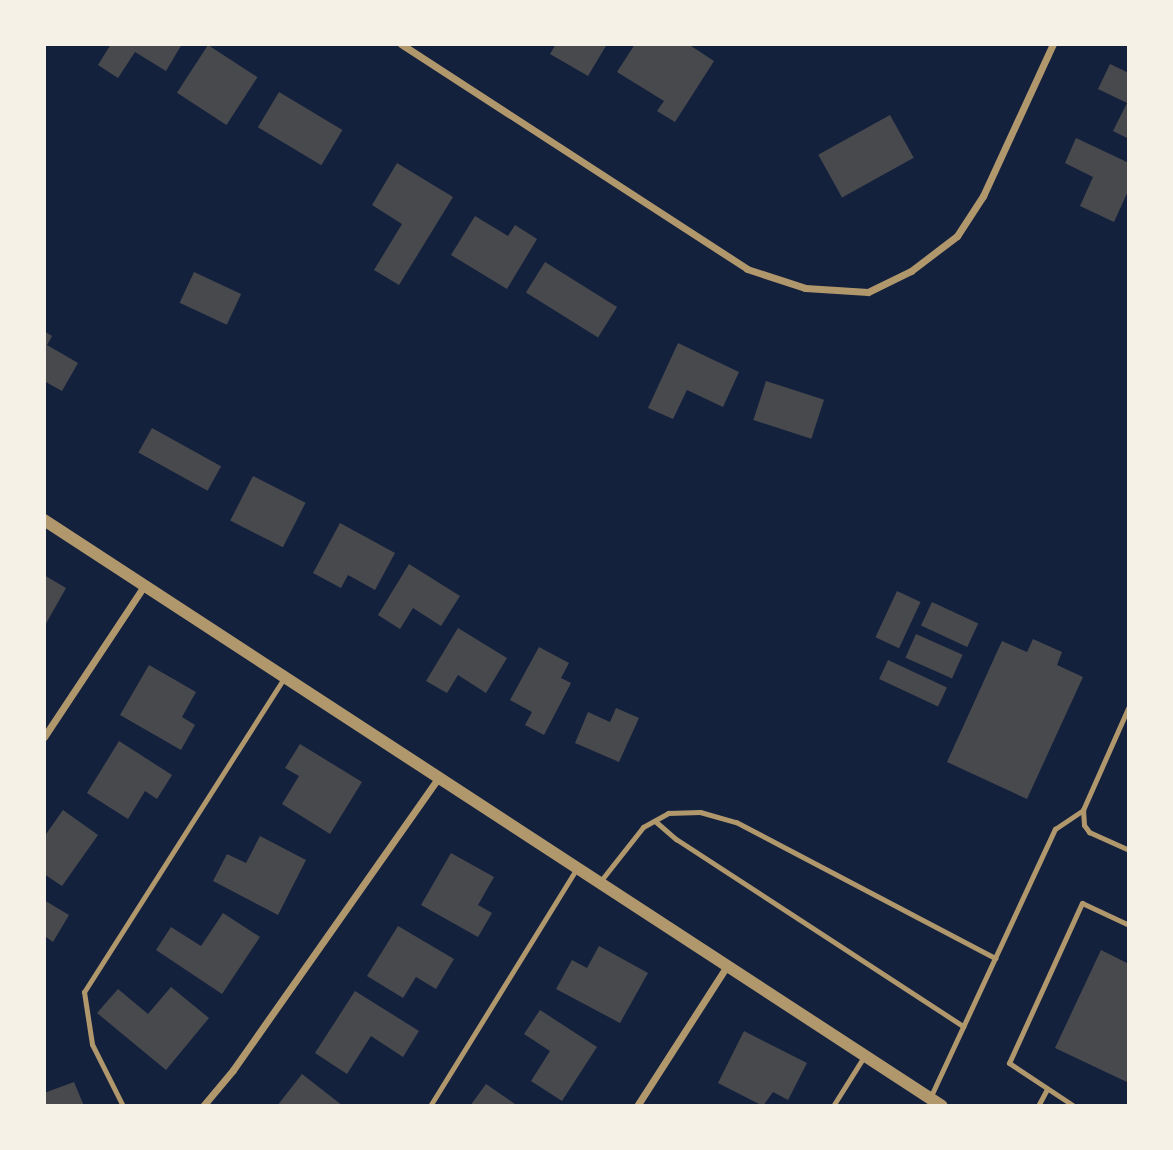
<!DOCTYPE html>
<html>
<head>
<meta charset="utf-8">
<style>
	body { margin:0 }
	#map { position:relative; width:1173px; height:1150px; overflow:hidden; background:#14213d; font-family:Mulish,sans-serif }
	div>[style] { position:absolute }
	.building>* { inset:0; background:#48494c; transform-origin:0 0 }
	.service>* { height:5px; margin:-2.5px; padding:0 2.5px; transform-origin:2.5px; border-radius:2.5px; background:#b1986c }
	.minor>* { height:7px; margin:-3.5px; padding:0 3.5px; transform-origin:3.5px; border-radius:3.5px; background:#b1986c }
	.tertiary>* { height:12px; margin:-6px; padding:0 6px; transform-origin:6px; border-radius:6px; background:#b1986c }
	span { translate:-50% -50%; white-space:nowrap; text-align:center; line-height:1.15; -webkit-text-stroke:5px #f6f1e7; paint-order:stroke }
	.frame { position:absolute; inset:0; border:46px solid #f6f1e7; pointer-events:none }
</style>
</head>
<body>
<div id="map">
	<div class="building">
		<div style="clip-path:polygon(111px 44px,182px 44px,166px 71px,135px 52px,118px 78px,98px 65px)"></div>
		<div style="clip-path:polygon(556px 44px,607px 44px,588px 76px,550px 54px)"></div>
		<div style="clip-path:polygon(635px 44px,688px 44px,714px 61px,675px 122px,657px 111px,664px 101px,617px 72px)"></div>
		<div style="left:208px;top:45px;width:59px;height:57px;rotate:33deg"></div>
		<div style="clip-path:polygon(1110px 64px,1129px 73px,1129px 139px,1113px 131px,1127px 103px,1098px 89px)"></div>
		<div style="left:279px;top:92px;width:74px;height:41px;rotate:31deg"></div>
		<div style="left:890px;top:115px;width:49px;height:82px;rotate:61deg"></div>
		<div style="clip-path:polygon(1076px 138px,1129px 163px,1129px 189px,1114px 222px,1080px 206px,1093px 177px,1065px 163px)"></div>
		<div style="clip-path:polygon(397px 163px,453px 197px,399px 285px,374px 270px,402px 224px,372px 205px)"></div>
		<div style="clip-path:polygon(475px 216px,508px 236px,515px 225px,537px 239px,507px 289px,451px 255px)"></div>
		<div style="left:545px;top:262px;width:85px;height:36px;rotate:32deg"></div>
		<div style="left:194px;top:272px;width:52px;height:34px;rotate:25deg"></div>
		<div style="clip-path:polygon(44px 331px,52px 336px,47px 345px,78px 363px,62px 391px,44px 381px)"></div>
		<div style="clip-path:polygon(678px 343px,739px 372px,723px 407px,687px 390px,673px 419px,648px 408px)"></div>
		<div style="left:766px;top:381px;width:61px;height:41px;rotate:18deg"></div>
		<div style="left:152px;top:428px;width:79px;height:28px;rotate:29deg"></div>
		<div style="left:253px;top:476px;width:59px;height:50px;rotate:27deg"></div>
		<div style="clip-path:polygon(340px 523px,395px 553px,375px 590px,348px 575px,341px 588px,313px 573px)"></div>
		<div style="clip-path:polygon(409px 564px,460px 596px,441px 626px,413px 608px,400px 629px,378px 615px)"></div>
		<div style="clip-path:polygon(44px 575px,66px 588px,44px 627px)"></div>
		<div style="left:897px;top:591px;width:26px;height:51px;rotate:25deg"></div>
		<div style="left:932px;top:602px;width:51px;height:26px;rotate:25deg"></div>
		<div style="clip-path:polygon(458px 628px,507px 658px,486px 693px,458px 675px,447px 693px,426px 681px)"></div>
		<div style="left:916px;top:634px;width:51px;height:26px;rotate:24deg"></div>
		<div style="clip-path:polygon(1033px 639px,1062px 652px,1057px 665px,1083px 677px,1027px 799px,947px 762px,1002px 641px,1027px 652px)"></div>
		<div style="clip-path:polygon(539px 647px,569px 663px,561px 678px,571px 683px,544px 735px,525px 725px,532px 712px,510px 700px)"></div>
		<div style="left:888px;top:660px;width:65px;height:21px;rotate:25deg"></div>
		<div style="clip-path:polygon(149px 665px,196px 692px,182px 717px,195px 725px,181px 750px,120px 715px)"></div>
		<div style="clip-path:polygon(616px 708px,639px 718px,619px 762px,575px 743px,588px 712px,610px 722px)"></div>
		<div style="clip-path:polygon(119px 741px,172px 775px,157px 799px,145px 791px,128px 819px,87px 793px)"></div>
		<div style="clip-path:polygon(300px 744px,362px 782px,330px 834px,282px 804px,299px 776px,285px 768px)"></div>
		<div style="clip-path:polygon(63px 810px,98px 835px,62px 886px,44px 874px,44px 837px)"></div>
		<div style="clip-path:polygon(260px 836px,306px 860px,278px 915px,213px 881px,227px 854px,246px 863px)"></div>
		<div style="clip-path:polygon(451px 853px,494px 877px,478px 905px,492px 913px,478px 937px,421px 905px)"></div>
		<div style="clip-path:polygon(44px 900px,69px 915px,53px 942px,46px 937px,44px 941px)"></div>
		<div style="clip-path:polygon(223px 913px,260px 937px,222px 994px,156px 950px,171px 927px,201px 946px)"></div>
		<div style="clip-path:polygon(398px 926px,454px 959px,436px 989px,416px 977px,403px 998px,367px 976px)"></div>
		<div style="clip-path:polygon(599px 946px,648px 973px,620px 1023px,556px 989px,572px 960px,587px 968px)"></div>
		<div style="clip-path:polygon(1101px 950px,1129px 964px,1129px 1083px,1055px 1048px)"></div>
		<div style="clip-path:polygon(171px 987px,209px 1018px,166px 1070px,97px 1013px,118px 989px,148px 1014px)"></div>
		<div style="clip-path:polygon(355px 991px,419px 1031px,403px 1057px,371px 1036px,347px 1074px,315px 1053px)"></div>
		<div style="clip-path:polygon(540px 1010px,597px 1047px,562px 1101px,531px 1081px,550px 1051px,524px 1034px)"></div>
		<div style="clip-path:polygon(744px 1031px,807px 1063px,788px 1100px,773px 1092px,763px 1106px,718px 1083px)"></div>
		<div style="clip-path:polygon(302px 1074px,343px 1106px,277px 1106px)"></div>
		<div style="clip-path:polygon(74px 1082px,84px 1106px,44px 1106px,44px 1093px)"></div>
		<div style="clip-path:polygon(486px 1084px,518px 1106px,470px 1106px)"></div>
	</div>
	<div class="service">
		<div style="left:1129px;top:706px;width:114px;rotate:113.9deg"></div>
		<div style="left:1083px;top:810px;width:15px;rotate:86deg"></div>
		<div style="left:1084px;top:825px;width:9px;rotate:54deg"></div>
		<div style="left:1089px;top:832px;width:44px;rotate:24.2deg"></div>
		<div style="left:655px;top:821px;width:28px;rotate:41deg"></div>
		<div style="left:676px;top:839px;width:343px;rotate:33.1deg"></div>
		<div style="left:599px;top:883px;width:71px;rotate:-51.8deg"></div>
		<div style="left:643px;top:827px;width:29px;rotate:-29deg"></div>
		<div style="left:668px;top:813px;width:32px;rotate:-2deg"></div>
		<div style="left:700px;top:812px;width:37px;rotate:16deg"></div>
		<div style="left:736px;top:822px;width:293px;rotate:27.7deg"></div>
		<div style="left:930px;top:1098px;width:297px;rotate:-65.1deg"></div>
		<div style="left:1055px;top:829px;width:34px;rotate:-34deg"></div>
		<div style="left:123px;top:1106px;width:69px;rotate:-116.6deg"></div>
		<div style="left:92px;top:1044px;width:53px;rotate:-98.7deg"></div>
		<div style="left:84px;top:992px;width:372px;rotate:-57.5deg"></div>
		<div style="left:430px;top:1106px;width:280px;rotate:-58.3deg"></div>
		<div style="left:833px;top:1106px;width:60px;rotate:-57.9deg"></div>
		<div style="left:1038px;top:1106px;width:19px;rotate:-62deg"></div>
		<div style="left:1074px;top:1106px;width:78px;rotate:-146.5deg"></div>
		<div style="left:1009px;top:1063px;width:176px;rotate:-65.5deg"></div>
		<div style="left:1082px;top:903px;width:52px;rotate:25.1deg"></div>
	</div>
	<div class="minor">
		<div style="left:401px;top:44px;width:413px;rotate:33deg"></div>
		<div style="left:747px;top:269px;width:61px;rotate:18.1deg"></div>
		<div style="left:805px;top:288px;width:63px;rotate:3.6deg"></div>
		<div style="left:868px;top:292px;width:48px;rotate:-26deg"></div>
		<div style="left:911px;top:271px;width:58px;rotate:-37.3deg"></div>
		<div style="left:957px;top:236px;width:48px;rotate:-57deg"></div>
		<div style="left:983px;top:196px;width:167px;rotate:-65.3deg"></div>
		<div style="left:44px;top:737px;width:181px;rotate:-56.5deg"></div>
		<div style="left:203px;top:1106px;width:47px;rotate:-50.2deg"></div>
		<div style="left:233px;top:1070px;width:357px;rotate:-54.9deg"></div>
		<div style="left:637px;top:1106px;width:166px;rotate:-57.3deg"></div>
	</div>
	<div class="tertiary">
		<div style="left:44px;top:520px;width:1072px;rotate:33.13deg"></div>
	</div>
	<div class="frame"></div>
</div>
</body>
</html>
